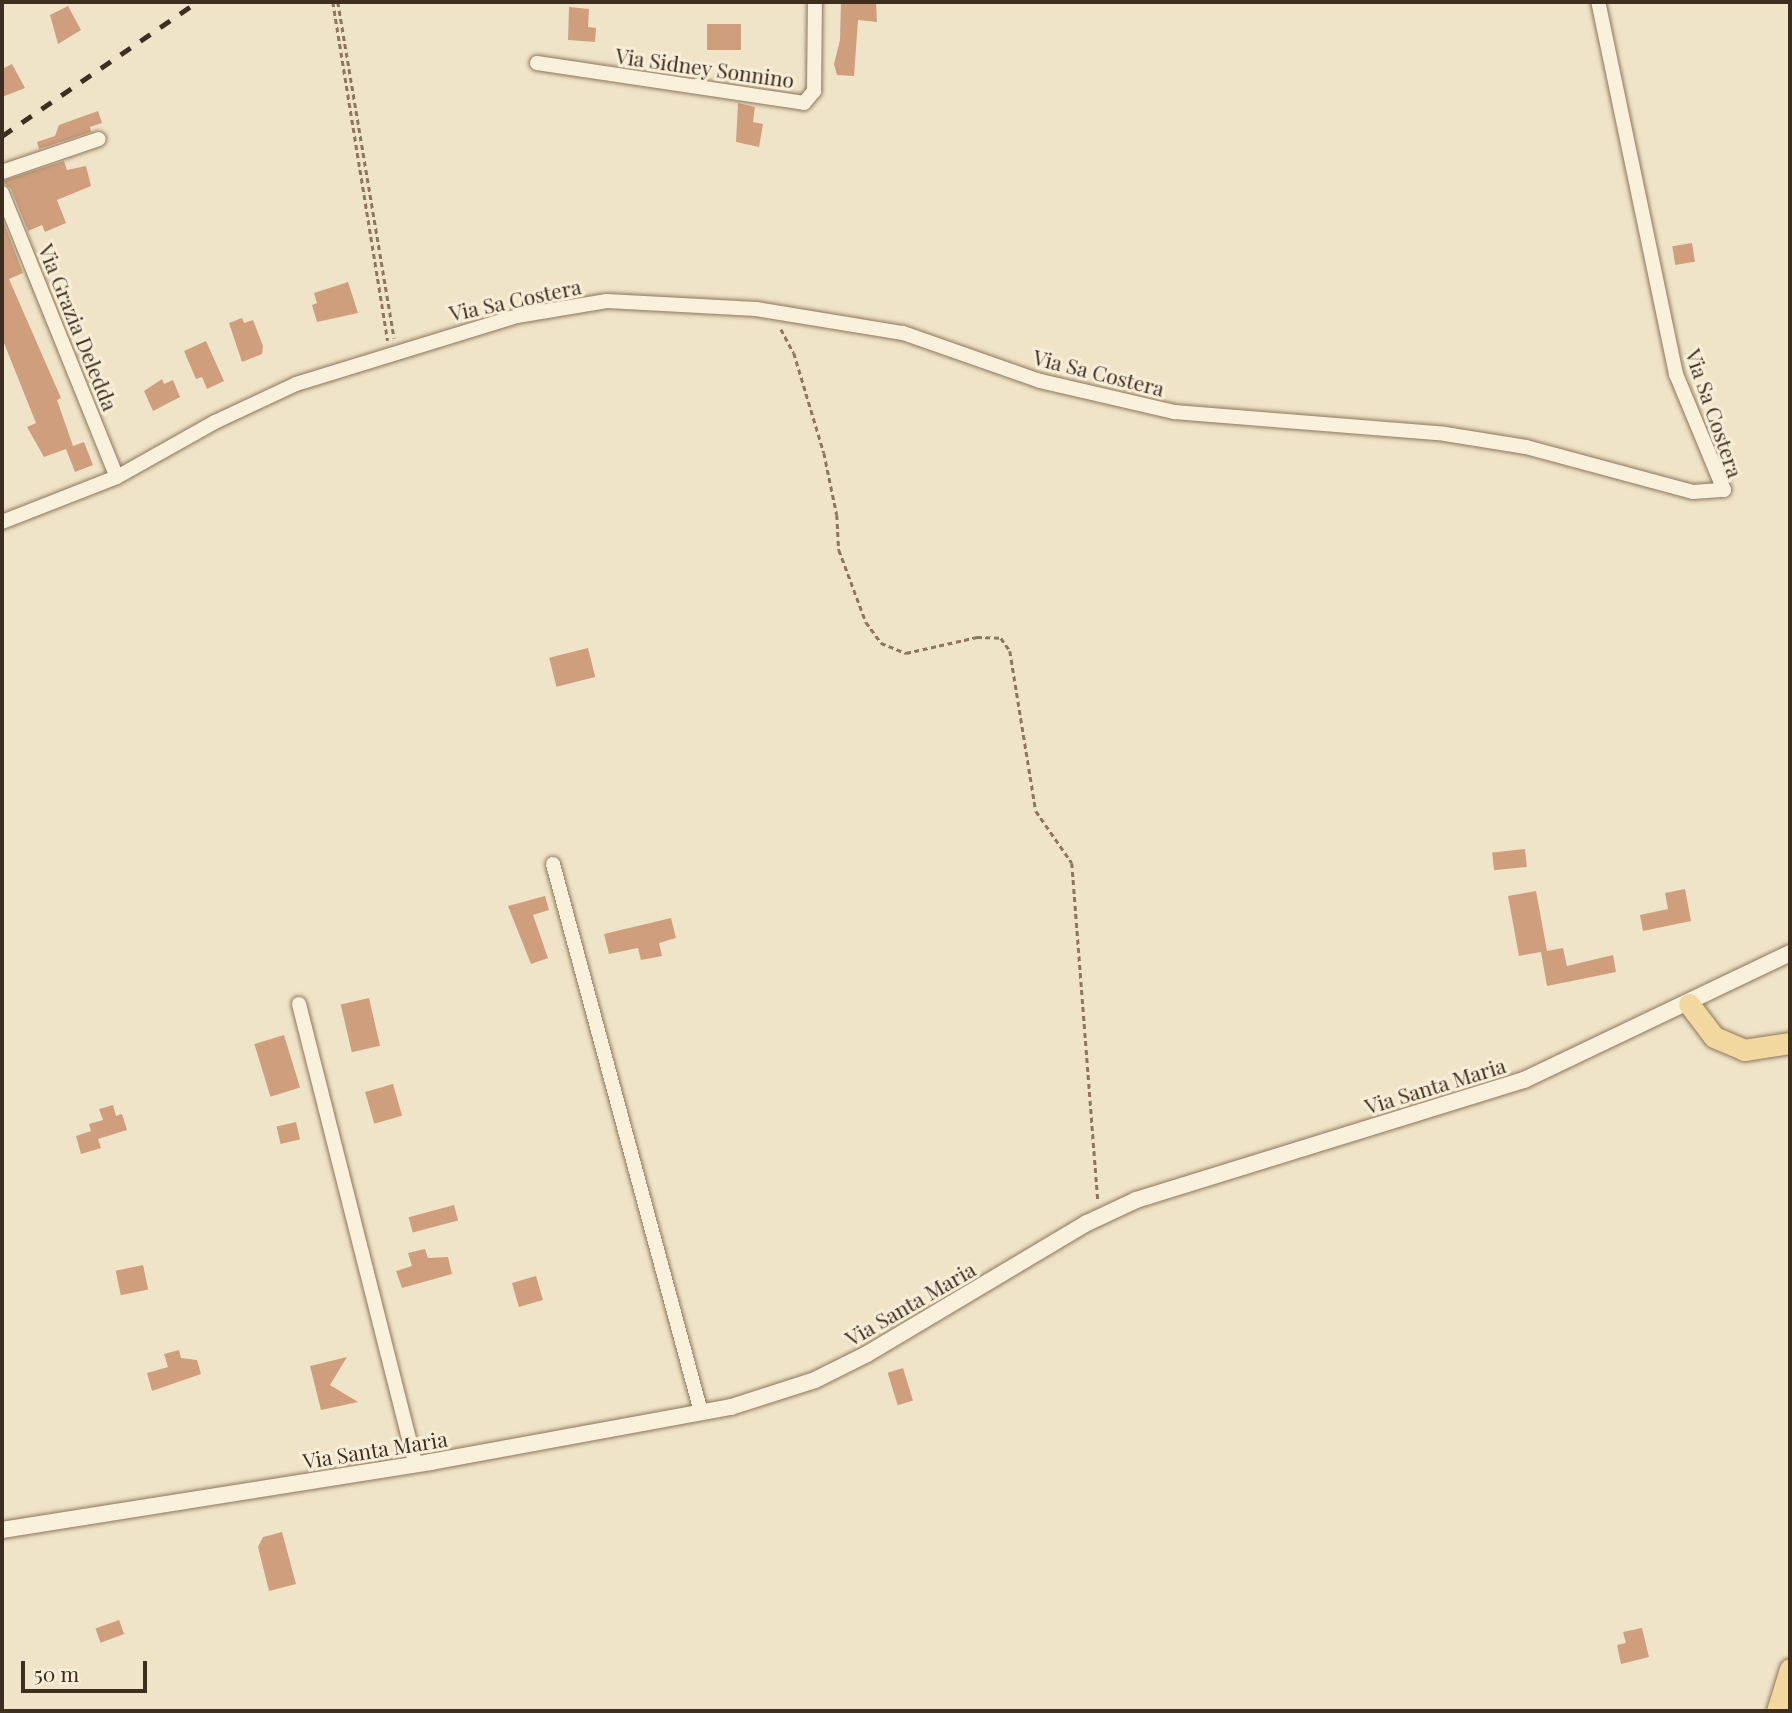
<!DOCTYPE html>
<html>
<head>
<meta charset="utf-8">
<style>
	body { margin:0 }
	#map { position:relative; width:1792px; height:1713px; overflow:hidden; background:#f0e4c8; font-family:"Playfair Display",serif }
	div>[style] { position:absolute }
	.building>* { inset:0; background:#cf9f7d; transform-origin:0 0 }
	.path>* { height:2.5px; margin-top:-1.25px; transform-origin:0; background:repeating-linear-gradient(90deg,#8d765c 0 5px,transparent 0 8.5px) }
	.roads { filter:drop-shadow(0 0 2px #8d765c) drop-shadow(0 0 2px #8d765c) }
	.minor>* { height:14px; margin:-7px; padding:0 7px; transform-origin:7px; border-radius:7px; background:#faf1dc }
	.tertiary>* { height:16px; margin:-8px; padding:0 8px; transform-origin:8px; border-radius:8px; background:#faf1dc }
	.primary>* { height:21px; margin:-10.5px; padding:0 10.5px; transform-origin:10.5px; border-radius:10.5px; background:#f3d9a0 }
	.rail>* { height:5px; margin-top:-2.5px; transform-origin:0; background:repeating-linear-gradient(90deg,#3d2e20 0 12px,transparent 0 24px) }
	span { translate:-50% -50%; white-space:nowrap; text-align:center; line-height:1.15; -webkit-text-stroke:6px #f7eed8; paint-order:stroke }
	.street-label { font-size:21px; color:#3d2e20 }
	.frame { position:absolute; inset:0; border:4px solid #3d2e20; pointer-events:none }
	.scale { position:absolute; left:21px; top:1661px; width:126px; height:32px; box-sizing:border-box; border:4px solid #3d2e20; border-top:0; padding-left:9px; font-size:21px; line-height:24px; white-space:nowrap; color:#3d2e20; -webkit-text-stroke:5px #f7eed8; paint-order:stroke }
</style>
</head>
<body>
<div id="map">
	<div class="building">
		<div style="clip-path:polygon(841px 2px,876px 2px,877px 22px,858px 20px,854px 76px,837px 75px,834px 64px,840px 40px)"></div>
		<div style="clip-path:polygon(68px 6px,81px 30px,58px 44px,50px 15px)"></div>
		<div style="clip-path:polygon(569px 7px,589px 9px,588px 27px,596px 28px,595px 42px,568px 40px)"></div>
		<div style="left:707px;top:24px;width:34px;height:26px"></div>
		<div style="clip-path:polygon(12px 64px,25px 88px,2px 97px,2px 69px)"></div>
		<div style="clip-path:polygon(738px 103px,755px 107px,753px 122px,763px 124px,759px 147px,736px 142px)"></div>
		<div style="clip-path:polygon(98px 111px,102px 123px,90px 127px,91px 132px,39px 149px,37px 142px,55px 136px,59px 125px)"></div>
		<div style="clip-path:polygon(64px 161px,67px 170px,86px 166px,91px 186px,57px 200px,66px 223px,45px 232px,42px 225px,28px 231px,11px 189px,2px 181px)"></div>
		<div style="clip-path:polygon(2px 218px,23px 273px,9px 279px,61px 398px,57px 400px,73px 446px,84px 442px,93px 465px,75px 472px,66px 449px,44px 457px,27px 427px,36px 423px,2px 338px)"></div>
		<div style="left:1692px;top:243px;width:19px;height:20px;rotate:81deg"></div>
		<div style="clip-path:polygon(348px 282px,358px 313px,317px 322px,312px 305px,317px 303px,314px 293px)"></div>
		<div style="clip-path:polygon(242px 318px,244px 323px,253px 320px,263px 346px,262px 354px,242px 362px,229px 323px)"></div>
		<div style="clip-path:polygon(206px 341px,224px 381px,207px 389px,202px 377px,196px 379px,184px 351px)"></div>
		<div style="clip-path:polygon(162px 379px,164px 384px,173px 380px,180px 397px,153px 411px,144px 391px)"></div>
		<div style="left:588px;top:648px;width:30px;height:40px;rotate:76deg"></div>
		<div style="left:1525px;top:849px;width:18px;height:33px;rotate:84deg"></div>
		<div style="clip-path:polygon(1685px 889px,1691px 921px,1643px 931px,1640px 915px,1668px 909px,1665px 893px)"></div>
		<div style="clip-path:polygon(1536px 891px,1547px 951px,1563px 948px,1567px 966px,1613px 955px,1616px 972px,1547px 986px,1541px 952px,1519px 956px,1508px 896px)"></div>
		<div style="clip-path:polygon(545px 896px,549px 910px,533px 915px,548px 958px,531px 964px,508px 906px)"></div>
		<div style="clip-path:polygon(671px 918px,676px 938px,659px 943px,662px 956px,641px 960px,638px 948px,609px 954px,604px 934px)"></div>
		<div style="left:369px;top:998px;width:49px;height:29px;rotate:77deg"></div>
		<div style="left:284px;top:1035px;width:55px;height:31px;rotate:73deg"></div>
		<div style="left:393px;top:1084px;width:33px;height:29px;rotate:74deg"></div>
		<div style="clip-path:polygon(113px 1105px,116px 1116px,122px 1114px,127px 1130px,98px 1139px,101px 1148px,81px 1154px,76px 1136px,91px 1131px,89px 1124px,103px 1120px,99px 1109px)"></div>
		<div style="left:296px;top:1122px;width:18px;height:20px;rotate:77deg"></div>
		<div style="left:454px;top:1205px;width:16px;height:47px;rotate:75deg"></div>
		<div style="clip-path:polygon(425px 1249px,428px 1258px,448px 1257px,452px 1274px,402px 1288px,396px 1271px,412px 1266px,408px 1253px)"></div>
		<div style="left:143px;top:1265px;width:25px;height:28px;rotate:78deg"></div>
		<div style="left:536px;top:1276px;width:25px;height:25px;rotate:74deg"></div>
		<div style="clip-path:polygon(179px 1350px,181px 1358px,197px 1360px,201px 1374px,152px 1391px,147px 1373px,168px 1367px,164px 1354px)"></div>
		<div style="clip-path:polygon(347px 1357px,330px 1385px,358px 1402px,321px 1410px,310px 1366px)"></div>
		<div style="left:903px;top:1368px;width:34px;height:16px;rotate:73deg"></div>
		<div style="clip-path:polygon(282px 1532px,296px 1584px,269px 1591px,258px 1547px,263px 1537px)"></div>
		<div style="left:119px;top:1620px;width:15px;height:25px;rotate:70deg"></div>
		<div style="clip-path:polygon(1642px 1628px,1649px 1657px,1621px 1664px,1617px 1645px,1626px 1643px,1623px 1632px)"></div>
	</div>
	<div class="path">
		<div style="left:333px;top:2px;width:343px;rotate:80.8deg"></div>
		<div style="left:338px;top:2px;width:341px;rotate:80.5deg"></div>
		<div style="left:781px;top:329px;width:27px;rotate:62deg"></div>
		<div style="left:794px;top:353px;width:104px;rotate:73.3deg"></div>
		<div style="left:824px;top:453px;width:63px;rotate:78.2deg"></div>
		<div style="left:837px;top:515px;width:35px;rotate:87deg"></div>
		<div style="left:839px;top:550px;width:77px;rotate:69.4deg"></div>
		<div style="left:866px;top:622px;width:26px;rotate:54deg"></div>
		<div style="left:881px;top:643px;width:27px;rotate:22deg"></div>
		<div style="left:906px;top:653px;width:73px;rotate:-12.7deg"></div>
		<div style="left:977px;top:637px;width:24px;rotate:2deg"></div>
		<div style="left:1001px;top:638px;width:16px;rotate:55deg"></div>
		<div style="left:1010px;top:651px;width:162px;rotate:80.8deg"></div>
		<div style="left:1036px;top:811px;width:63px;rotate:55.3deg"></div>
		<div style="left:1072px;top:863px;width:338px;rotate:85.6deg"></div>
	</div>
	<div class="roads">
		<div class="minor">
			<div style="left:537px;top:63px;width:270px;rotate:8.5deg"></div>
			<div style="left:804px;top:103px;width:16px;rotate:-50deg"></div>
			<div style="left:814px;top:91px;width:89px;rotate:-89.4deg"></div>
			<div style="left:2px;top:172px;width:102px;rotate:-18.8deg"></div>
			<div style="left:2px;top:193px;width:306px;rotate:68deg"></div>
			<div style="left:2px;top:522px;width:123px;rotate:-21.4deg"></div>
			<div style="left:117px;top:477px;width:112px;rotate:-29.3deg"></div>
			<div style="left:215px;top:422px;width:89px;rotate:-25.1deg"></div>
			<div style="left:296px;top:384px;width:231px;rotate:-17.1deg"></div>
			<div style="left:517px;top:316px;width:91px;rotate:-9.5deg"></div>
			<div style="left:607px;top:301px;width:149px;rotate:3.1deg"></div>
			<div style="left:756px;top:309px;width:149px;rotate:9.3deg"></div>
			<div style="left:903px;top:333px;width:145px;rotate:19.3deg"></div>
			<div style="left:1040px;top:381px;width:138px;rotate:13deg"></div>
			<div style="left:1174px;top:412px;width:272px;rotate:4.6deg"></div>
			<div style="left:1445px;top:434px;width:82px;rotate:9.1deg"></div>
			<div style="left:1526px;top:447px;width:173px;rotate:15.1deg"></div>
			<div style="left:1693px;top:492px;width:31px;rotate:-4deg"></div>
			<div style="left:1724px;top:490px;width:126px;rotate:-112.5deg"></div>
			<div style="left:1676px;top:374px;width:380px;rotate:-101.8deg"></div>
			<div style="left:553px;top:864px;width:568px;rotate:74.89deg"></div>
			<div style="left:299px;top:1004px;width:474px;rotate:75.8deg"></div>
		</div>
		<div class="tertiary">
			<div style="left:2px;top:1530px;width:434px;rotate:-9deg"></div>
			<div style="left:431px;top:1462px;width:305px;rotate:-10.4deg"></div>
			<div style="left:731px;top:1407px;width:88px;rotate:-17.8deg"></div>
			<div style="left:815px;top:1380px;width:58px;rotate:-26.6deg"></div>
			<div style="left:867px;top:1354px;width:256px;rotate:-30.8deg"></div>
			<div style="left:1087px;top:1223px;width:54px;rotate:-25.1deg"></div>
			<div style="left:1136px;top:1200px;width:406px;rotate:-17.2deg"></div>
			<div style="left:1524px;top:1080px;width:295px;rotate:-25.5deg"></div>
		</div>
		<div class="primary">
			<div style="left:1689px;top:1004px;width:41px;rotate:52.9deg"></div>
			<div style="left:1714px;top:1037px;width:33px;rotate:23deg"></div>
			<div style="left:1744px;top:1050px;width:47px;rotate:-8.7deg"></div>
			<div style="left:1777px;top:1711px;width:44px;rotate:-72.8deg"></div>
		</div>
	</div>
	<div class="rail">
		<div style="left:2px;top:136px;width:237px;rotate:-34.5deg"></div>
	</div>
	<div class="street-label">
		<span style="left:705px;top:67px;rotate:8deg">Via Sidney Sonnino</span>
		<span style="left:515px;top:299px;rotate:-12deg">Via Sa Costera</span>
		<span style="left:79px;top:327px;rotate:68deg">Via Grazia Deledda</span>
		<span style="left:1099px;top:372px;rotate:14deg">Via Sa Costera</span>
		<span style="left:1715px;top:413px;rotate:71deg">Via Sa Costera</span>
		<span style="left:1435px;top:1085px;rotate:-17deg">Via Santa Maria</span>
		<span style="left:910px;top:1303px;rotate:-30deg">Via Santa Maria</span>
		<span style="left:375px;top:1449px;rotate:-9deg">Via Santa Maria</span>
	</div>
	<div class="frame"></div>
	<div class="scale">50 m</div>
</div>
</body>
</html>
